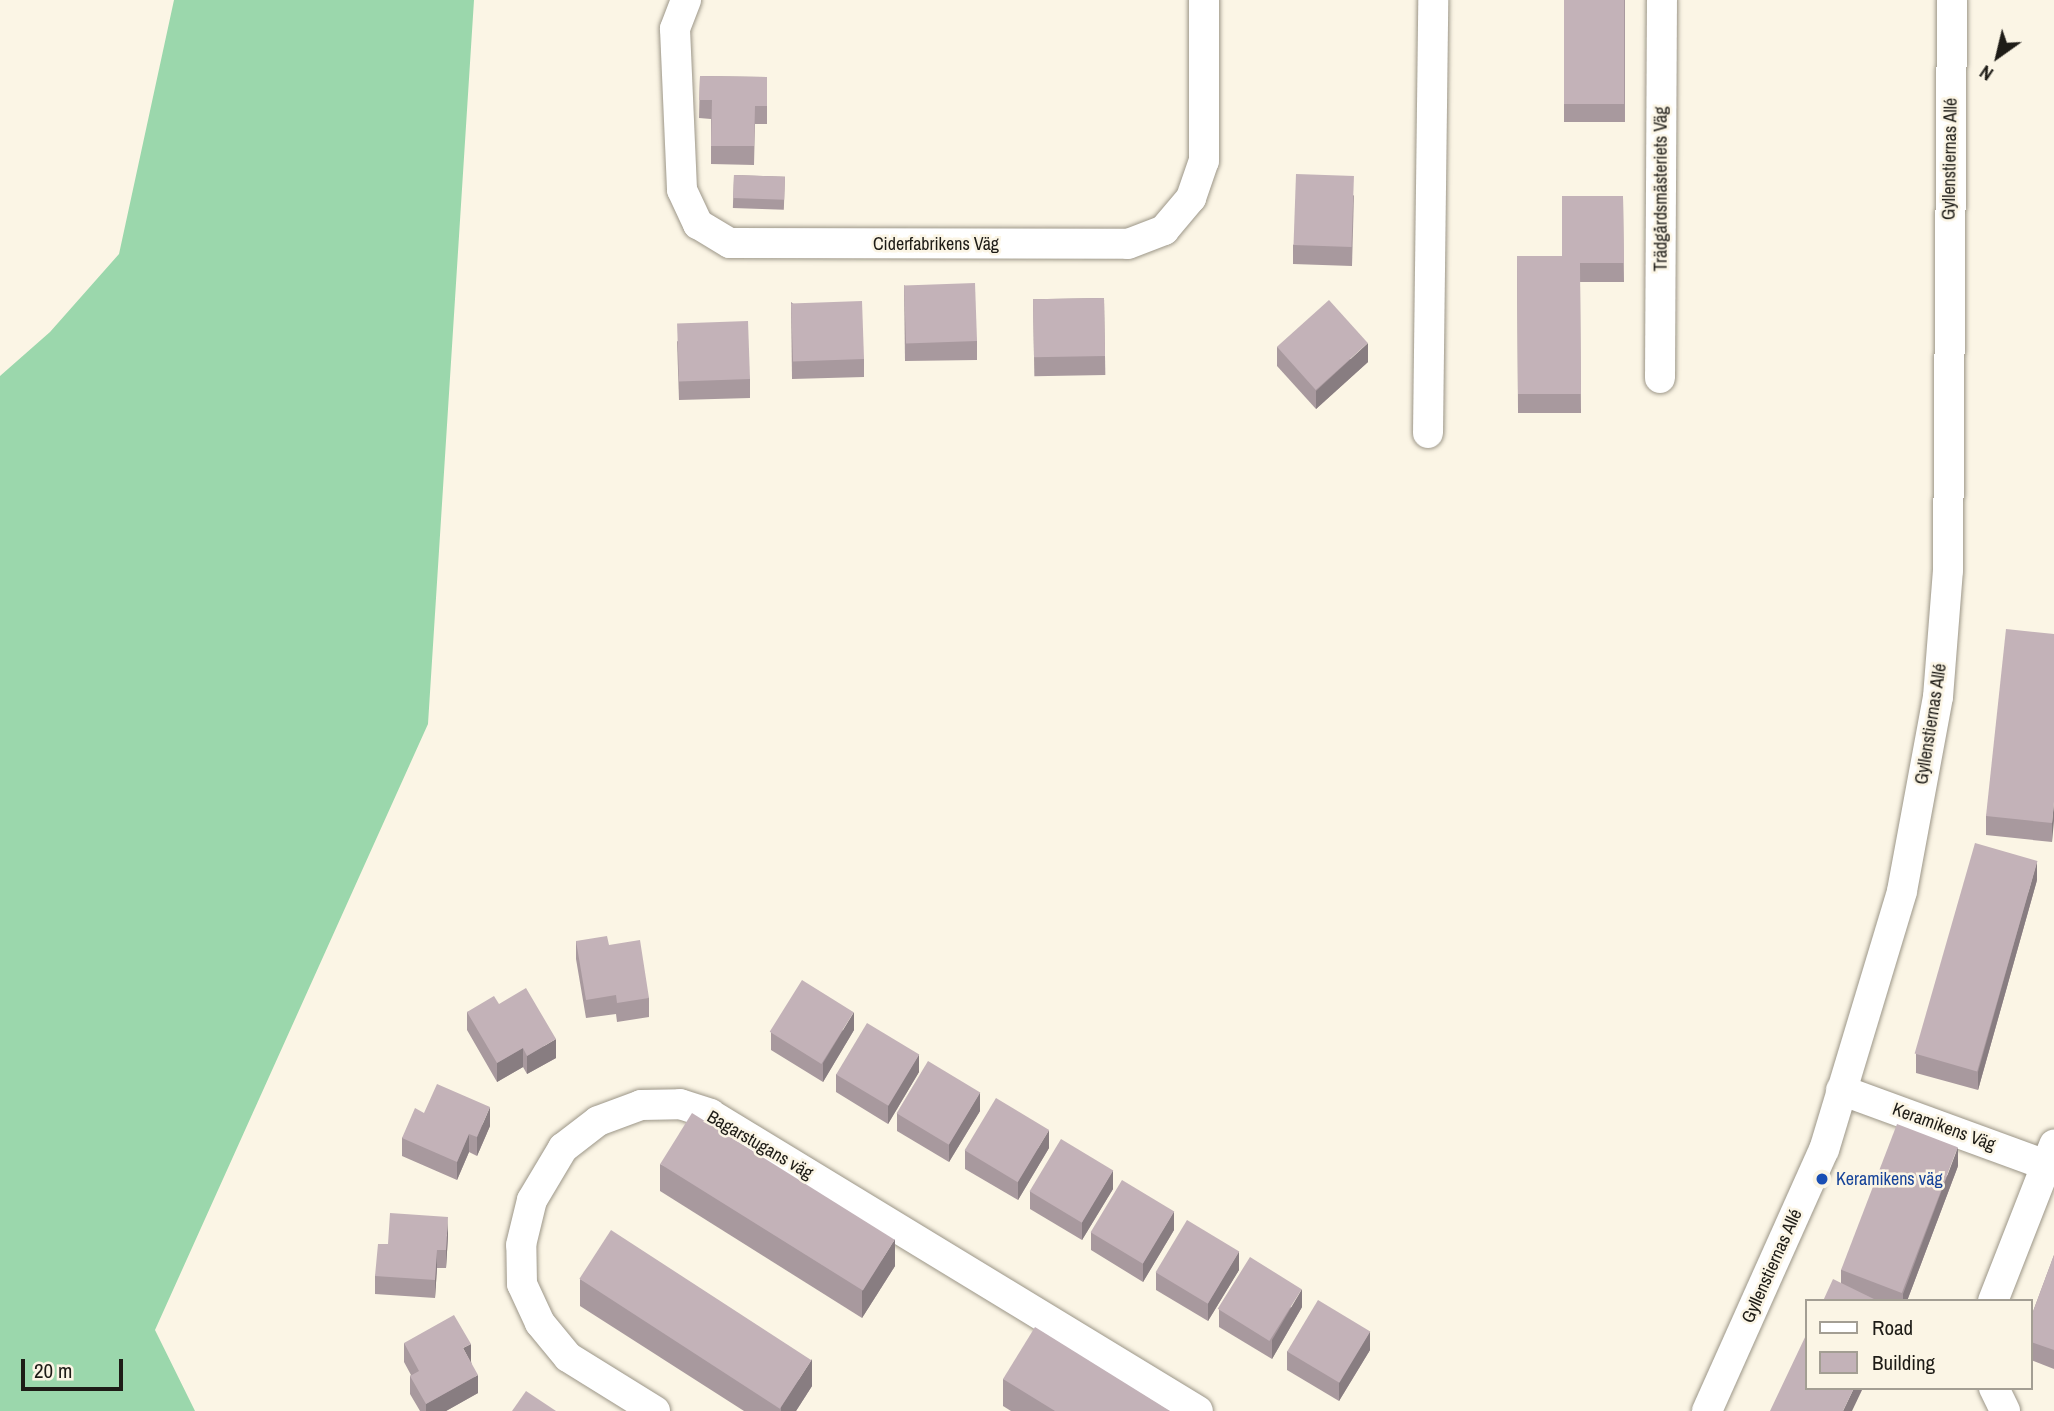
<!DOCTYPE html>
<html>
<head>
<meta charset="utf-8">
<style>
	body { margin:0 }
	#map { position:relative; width:2054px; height:1411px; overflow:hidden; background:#fbf5e5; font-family:"Archivo Narrow",sans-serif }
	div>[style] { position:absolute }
	.forest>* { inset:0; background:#9bd7ac }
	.roads { filter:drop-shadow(0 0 2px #9c9688) drop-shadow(0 0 2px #9c9688) }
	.street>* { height:30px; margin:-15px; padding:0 15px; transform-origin:15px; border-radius:15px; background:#fff }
	.wall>* { inset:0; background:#a8999e; transform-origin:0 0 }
	.shaded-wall>* { inset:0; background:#887d81 }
	.building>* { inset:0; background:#c3b2b8; transform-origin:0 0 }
	.dots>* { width:19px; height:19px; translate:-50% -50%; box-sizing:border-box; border:4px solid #fbf5e5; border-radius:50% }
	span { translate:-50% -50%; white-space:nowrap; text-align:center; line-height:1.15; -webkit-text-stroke:5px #fbf5e5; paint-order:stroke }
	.street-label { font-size:18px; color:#1e1c17 }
	.transit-label { font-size:18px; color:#164399 }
	.left { translate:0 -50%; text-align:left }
	.legend { position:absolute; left:1805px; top:1299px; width:228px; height:91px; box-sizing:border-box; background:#fbf5e5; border:2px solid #a39e93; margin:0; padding:9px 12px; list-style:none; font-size:21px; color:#1e1c17 }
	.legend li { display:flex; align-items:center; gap:14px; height:35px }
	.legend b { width:35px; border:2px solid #a39e93 }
	.north { position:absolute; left:1963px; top:21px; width:70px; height:70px; -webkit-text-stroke:5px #fbf5e5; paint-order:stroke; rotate:214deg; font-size:19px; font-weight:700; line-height:28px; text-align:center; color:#1e1c17 }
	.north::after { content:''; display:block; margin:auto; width:24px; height:32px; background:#1e1c17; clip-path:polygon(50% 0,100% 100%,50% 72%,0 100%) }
	.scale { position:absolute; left:21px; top:1359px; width:102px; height:32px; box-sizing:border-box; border:4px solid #1e1c17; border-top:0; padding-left:9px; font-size:21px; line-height:24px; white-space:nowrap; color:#1e1c17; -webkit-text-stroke:5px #fbf5e5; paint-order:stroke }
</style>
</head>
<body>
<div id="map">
	<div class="forest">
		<div style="clip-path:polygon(174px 0,474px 0,428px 724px,155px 1330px,195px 1411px,0 1411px,0 376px,50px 332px,119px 254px)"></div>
	</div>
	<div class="roads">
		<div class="street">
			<div style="left:686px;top:0;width:31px;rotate:111deg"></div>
			<div style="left:675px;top:29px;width:161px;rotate:87.5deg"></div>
			<div style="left:682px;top:190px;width:38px;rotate:65deg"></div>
			<div style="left:698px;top:224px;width:37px;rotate:31deg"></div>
			<div style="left:730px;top:243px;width:398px;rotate:0.1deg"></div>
			<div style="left:1128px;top:244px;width:39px;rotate:-21deg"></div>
			<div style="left:1164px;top:230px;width:42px;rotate:-49.8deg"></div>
			<div style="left:1191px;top:198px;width:39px;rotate:-71deg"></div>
			<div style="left:1204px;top:161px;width:161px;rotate:-90deg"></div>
			<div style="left:1660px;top:378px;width:378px;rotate:-89.7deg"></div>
			<div style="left:1428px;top:433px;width:433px;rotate:-89.3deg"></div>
			<div style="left:1841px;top:1090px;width:218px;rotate:20.1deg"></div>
			<div style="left:1993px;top:1301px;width:168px;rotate:-68.6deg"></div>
			<div style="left:1994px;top:1388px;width:25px;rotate:64deg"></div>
			<div style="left:655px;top:1411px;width:102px;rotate:-148.2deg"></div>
			<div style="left:568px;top:1357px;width:44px;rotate:-129.5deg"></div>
			<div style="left:540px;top:1323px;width:43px;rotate:-114.8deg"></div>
			<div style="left:522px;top:1284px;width:39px;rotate:-91deg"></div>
			<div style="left:521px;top:1245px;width:46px;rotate:-76.3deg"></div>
			<div style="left:532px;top:1200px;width:61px;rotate:-59.2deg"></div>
			<div style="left:563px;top:1148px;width:44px;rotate:-37.6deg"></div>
			<div style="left:598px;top:1121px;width:46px;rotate:-20.4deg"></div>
			<div style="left:641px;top:1105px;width:39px;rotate:-1deg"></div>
			<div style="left:680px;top:1104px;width:32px;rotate:18deg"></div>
			<div style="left:710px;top:1114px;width:571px;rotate:31.32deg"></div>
			<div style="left:1707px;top:1411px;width:286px;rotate:-65.9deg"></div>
			<div style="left:1824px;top:1150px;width:270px;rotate:-73.2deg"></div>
			<div style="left:1902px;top:891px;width:197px;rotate:-79.5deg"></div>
			<div style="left:1938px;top:697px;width:126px;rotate:-85.5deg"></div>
			<div style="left:1948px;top:571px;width:571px;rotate:-89.6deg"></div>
		</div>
	</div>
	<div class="wall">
		<div style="left:1564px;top:0;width:61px;height:122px"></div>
		<div style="clip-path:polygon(700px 76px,767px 77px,767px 124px,755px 124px,754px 165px,711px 164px,711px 119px,699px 118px)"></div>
		<div style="left:734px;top:175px;width:51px;height:33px;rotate:2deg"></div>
		<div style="clip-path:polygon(1354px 195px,1352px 266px,1293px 264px,1293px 245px)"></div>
		<div style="clip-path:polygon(1623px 196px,1624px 282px,1580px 282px,1581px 413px,1518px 413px,1517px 256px,1562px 256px)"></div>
		<div style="clip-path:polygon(904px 285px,977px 341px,977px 360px,905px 361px)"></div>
		<div style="left:1104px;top:298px;width:77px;height:71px;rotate:89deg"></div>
		<div style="clip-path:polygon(791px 302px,864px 359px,864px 377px,792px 379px)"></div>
		<div style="clip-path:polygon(677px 341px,750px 379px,750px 398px,679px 400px)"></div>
		<div style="clip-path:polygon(1277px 347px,1368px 362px,1316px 409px,1277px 366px)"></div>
		<div style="clip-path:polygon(2054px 634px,2052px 842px,1986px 835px,1986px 816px)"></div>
		<div style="clip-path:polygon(2037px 880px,1978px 1090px,1916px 1073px,1916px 1054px)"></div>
		<div style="clip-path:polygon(576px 941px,609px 945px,649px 998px,649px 1017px,617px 1022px,616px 1014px,586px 1018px,576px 959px)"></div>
		<div style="clip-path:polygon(499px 1004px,556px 1058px,527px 1074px,523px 1067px,497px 1082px,467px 1030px,467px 1012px)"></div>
		<div style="clip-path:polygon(854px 1030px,823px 1082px,771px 1050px,771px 1032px)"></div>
		<div style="clip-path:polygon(919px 1072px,888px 1124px,836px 1092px,836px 1074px)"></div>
		<div style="clip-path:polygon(980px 1111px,949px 1162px,897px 1131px,897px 1113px)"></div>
		<div style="clip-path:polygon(424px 1113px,490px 1126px,477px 1156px,469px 1152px,457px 1180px,402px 1156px,402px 1138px)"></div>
		<div style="clip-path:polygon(1049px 1148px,1018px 1200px,965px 1169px,965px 1150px)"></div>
		<div style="clip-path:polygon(660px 1164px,895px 1266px,862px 1318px,660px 1191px)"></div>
		<div style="clip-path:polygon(1958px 1166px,1907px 1301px,1823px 1301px,1841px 1283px,1841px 1270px)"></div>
		<div style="clip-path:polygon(1113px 1189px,1082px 1240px,1030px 1209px,1030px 1191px)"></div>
		<div style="clip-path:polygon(1174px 1230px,1143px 1282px,1091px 1250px,1091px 1232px)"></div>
		<div style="clip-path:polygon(448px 1236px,446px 1268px,437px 1268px,435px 1298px,375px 1294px,375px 1276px,388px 1244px)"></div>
		<div style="clip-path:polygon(2054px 1255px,2054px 1369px,2031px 1360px,2031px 1317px)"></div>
		<div style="clip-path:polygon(1239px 1270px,1208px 1321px,1156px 1290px,1156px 1272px)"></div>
		<div style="clip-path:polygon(580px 1279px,812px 1386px,796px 1411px,744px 1411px,580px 1306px)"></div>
		<div style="clip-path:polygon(1302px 1307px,1272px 1359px,1219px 1327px,1219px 1309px)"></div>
		<div style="clip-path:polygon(404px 1343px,471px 1361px,478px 1393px,446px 1411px,420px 1411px,410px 1394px,410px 1376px,411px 1375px,404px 1362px)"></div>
		<div style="clip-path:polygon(1370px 1350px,1339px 1401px,1287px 1370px,1287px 1351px)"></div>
		<div style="clip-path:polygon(1003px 1379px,1170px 1411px,1011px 1411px,1003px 1406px)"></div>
	</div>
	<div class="shaded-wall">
		<div style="clip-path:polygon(1368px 343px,1368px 362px,1316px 409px,1316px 391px)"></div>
		<div style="clip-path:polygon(2054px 802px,2054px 821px,2052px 842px,2052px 823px)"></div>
		<div style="clip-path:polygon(2037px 861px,2037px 880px,1978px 1090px,1978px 1072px)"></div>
		<div style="clip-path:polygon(854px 1012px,854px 1030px,823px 1082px,823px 1063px)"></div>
		<div style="clip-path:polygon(556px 1039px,556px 1058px,527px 1074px,527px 1056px)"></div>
		<div style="clip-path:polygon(523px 1048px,523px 1067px,497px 1082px,497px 1063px)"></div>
		<div style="clip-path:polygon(919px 1054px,919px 1072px,888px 1124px,888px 1105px)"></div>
		<div style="clip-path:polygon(980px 1092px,980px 1111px,949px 1162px,949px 1144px)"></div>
		<div style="clip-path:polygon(490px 1107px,490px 1126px,477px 1156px,477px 1137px)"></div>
		<div style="clip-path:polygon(1049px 1130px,1049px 1148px,1018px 1200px,1018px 1181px)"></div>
		<div style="clip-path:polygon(469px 1134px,469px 1152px,457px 1180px,457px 1162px)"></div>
		<div style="clip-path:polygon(1958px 1147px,1958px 1166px,1907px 1301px,1903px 1301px,1903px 1294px)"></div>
		<div style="clip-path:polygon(1113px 1170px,1113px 1189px,1082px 1240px,1082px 1222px)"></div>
		<div style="clip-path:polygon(1174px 1211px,1174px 1230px,1143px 1282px,1143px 1263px)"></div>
		<div style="clip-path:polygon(448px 1217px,448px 1236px,446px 1268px,446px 1250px)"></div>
		<div style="clip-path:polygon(895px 1239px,895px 1266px,862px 1318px,862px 1291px)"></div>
		<div style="clip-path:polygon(437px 1250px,437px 1268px,435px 1298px,435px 1280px)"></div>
		<div style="clip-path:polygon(1239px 1251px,1239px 1270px,1208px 1321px,1208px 1303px)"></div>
		<div style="clip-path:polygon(1302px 1289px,1302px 1307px,1272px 1359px,1272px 1340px)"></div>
		<div style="clip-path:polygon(1370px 1331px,1370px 1350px,1339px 1401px,1339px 1382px)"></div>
		<div style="clip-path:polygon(471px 1344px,471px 1363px,463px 1348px)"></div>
		<div style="clip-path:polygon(812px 1359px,812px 1386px,796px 1411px,781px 1411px,781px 1407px)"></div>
		<div style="clip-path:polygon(478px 1375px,478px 1393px,446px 1411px,426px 1411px,426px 1404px)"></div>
		<div style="clip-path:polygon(1854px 1388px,1863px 1388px,1852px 1411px,1843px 1411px)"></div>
	</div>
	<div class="building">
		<div style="left:1564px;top:0;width:60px;height:104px"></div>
		<div style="clip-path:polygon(700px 76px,767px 77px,767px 106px,755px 106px,754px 146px,711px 146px,712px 100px,699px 100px)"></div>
		<div style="left:1296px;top:174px;width:58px;height:71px;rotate:2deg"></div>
		<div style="left:734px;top:175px;width:51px;height:23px;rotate:2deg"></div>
		<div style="clip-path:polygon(1562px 196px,1623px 196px,1624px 263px,1580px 263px,1581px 394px,1518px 394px,1517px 256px,1562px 256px)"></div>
		<div style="left:975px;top:283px;width:58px;height:71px;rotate:88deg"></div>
		<div style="left:1104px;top:298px;width:58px;height:71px;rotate:89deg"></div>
		<div style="left:1329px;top:300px;width:58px;height:70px;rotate:48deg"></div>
		<div style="left:862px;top:301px;width:58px;height:71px;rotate:88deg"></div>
		<div style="left:748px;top:321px;width:58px;height:71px;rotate:88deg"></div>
		<div style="clip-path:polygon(2006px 629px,2054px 634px,2054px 802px,2052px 823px,1986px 816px)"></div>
		<div style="left:1975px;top:843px;width:65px;height:219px;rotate:16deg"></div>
		<div style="clip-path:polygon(607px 936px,609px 945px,640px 940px,649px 998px,617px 1003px,616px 995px,586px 1000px,576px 941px)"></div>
		<div style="left:802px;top:980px;width:61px;height:61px;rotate:32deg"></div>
		<div style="clip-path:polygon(526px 988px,556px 1039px,527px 1056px,523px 1048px,497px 1063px,467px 1012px,494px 996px,499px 1004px)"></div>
		<div style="left:867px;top:1023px;width:61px;height:60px;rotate:31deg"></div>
		<div style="left:928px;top:1061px;width:61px;height:61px;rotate:31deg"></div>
		<div style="clip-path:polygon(437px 1084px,490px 1107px,477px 1137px,469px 1134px,457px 1162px,402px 1138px,415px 1108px,424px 1113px)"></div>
		<div style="left:996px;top:1098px;width:62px;height:61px;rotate:31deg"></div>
		<div style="left:692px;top:1113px;width:239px;height:60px;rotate:32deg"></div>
		<div style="left:1897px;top:1124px;width:65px;height:156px;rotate:21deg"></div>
		<div style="left:1061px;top:1139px;width:61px;height:61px;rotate:31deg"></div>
		<div style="left:1122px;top:1180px;width:61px;height:61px;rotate:31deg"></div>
		<div style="clip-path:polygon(390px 1213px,448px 1217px,446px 1250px,437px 1250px,435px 1280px,375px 1276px,378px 1244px,388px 1244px)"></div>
		<div style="left:1187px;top:1220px;width:61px;height:61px;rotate:31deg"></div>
		<div style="left:611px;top:1230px;width:239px;height:58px;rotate:33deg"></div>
		<div style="clip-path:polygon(2054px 1255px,2054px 1350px,2031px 1342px,2031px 1317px)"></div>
		<div style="left:1250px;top:1257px;width:61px;height:61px;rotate:32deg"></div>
		<div style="clip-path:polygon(1833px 1279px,1878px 1301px,1823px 1301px)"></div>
		<div style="left:1318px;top:1300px;width:61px;height:60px;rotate:31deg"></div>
		<div style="clip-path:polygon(454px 1315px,471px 1344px,463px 1348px,478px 1375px,426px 1404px,410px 1376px,419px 1371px,404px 1343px)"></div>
		<div style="clip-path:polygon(1035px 1327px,1170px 1411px,1055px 1411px,1003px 1379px)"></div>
		<div style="clip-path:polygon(1807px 1333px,1807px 1388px,1854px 1388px,1843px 1411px,1770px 1411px)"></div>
		<div style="clip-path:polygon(526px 1391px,556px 1411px,512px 1411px)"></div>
	</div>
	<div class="dots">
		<div style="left:1822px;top:1179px;background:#1a4fb4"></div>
	</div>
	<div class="street-label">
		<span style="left:1950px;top:159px;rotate:-89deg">Gyllenstiernas Allé</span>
		<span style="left:1661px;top:189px;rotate:-90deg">Trädgårdsmästeriets Väg</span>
		<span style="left:936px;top:244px">Ciderfabrikens Väg</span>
		<span style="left:1931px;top:724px;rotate:-81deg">Gyllenstiernas Allé</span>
		<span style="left:1944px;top:1127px;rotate:20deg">Keramikens Väg</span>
		<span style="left:760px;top:1145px;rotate:30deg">Bagarstugans väg</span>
		<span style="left:1772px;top:1266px;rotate:-66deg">Gyllenstiernas Allé</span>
	</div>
	<div class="transit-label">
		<span class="left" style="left:1836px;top:1179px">Keramikens väg</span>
	</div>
	<ul class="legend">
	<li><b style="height:9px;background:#fff"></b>Road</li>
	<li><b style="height:19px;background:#c3b2b8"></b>Building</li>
	</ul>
	<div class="north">N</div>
	<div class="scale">20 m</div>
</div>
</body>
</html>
